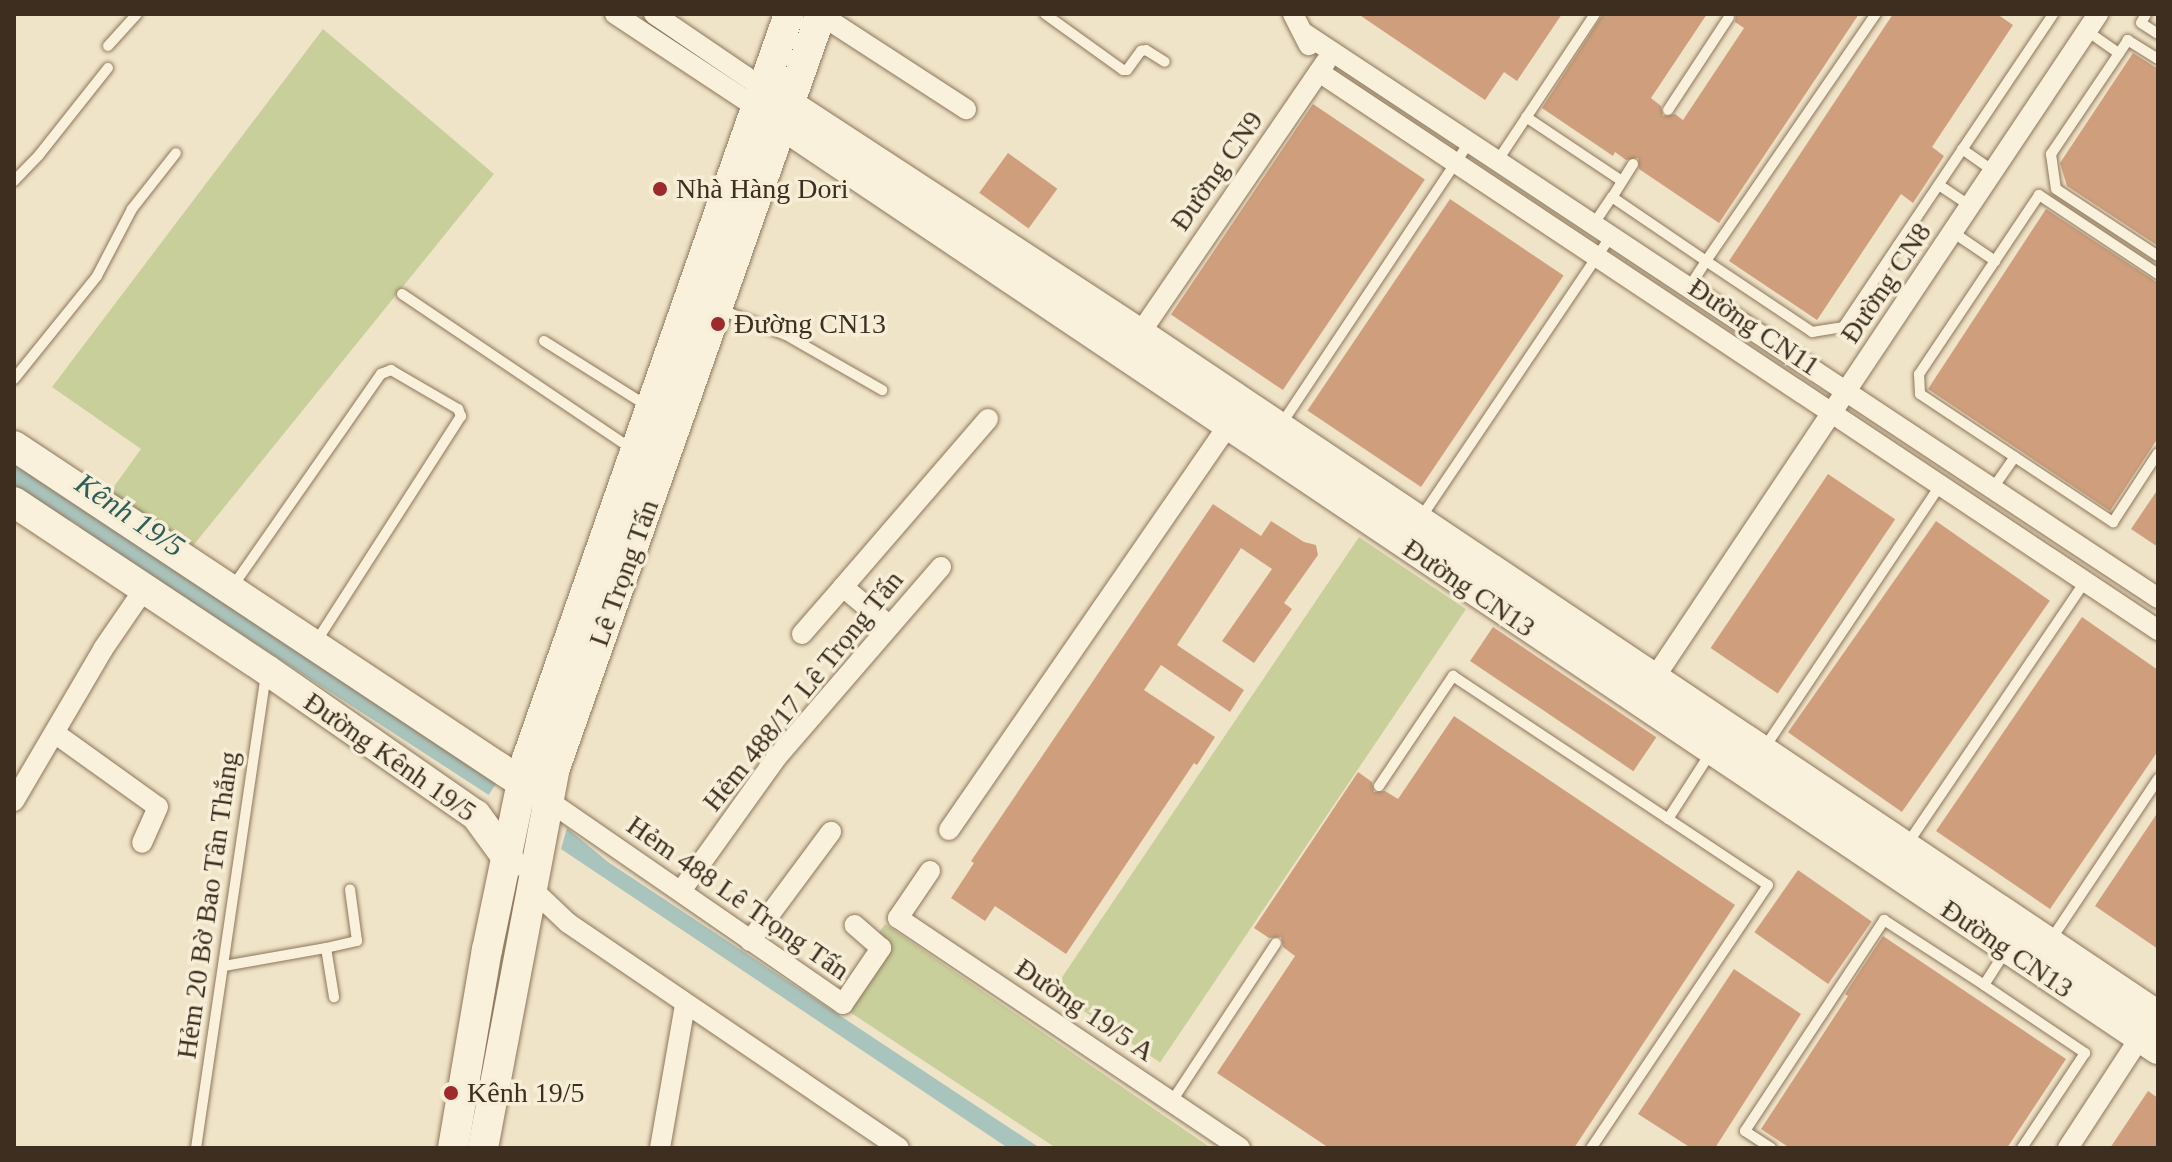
<!DOCTYPE html>
<html>
<head>
<meta charset="utf-8">
<style>
	body { margin:0 }
	#map { position:relative; width:2172px; height:1162px; overflow:hidden; background:#f0e4c8; font-family:Georgia,serif }
	div>[style] { position:absolute }
	.green>* { inset:0; background:#c9cf9b; transform-origin:0 0 }
	.water>* { inset:0; background:#a9c4bc; transform-origin:0 0 }
	.canal>* { height:18px; margin:-9px; padding:0 9px; transform-origin:9px; border-radius:9px; background:#a9c4bc }
	.building>* { inset:0; background:#cf9f7d; transform-origin:0 0 }
	.roads { filter:drop-shadow(0 0 2px #8d765c) drop-shadow(0 0 2px #8d765c) }
	.lane>* { height:10px; margin:-5px; padding:0 5px; transform-origin:5px; border-radius:5px; background:#faf1dc }
	.street>* { height:20px; margin:-10px; padding:0 10px; transform-origin:10px; border-radius:10px; background:#faf1dc }
	.secondary>* { height:30px; margin:-15px; padding:0 15px; transform-origin:15px; border-radius:15px; background:#faf1dc }
	.dots>* { width:22px; height:22px; translate:-50% -50%; box-sizing:border-box; border:4px solid #f7eed8; border-radius:50% }
	span { translate:-50% -50%; white-space:nowrap; text-align:center; line-height:1.15; -webkit-text-stroke:7px #f7eed8; paint-order:stroke }
	.street-label { font-size:28px; color:#3d2e20 }
	.poi-label { font-size:28px; color:#3d2e20 }
	.left { translate:0 -50%; text-align:left }
	.water-label { font-size:30px; color:#2f5d5a; font-style:italic }
	.frame { position:absolute; inset:0; border:16px solid #3d2e20; pointer-events:none }
</style>
</head>
<body>
<div id="map">
	<div class="green">
		<div style="clip-path:polygon(323px 29px,494px 174px,192px 547px,110px 492px,141px 449px,52px 387px)"></div>
		<div style="left:1359px;top:537px;width:129px;height:547px;rotate:34deg"></div>
		<div style="clip-path:polygon(885px 924px,1211px 1148px,1056px 1148px,833px 1001px)"></div>
	</div>
	<div class="water">
		<div style="clip-path:polygon(14px 460px,81px 504px,69px 522px,14px 485px)"></div>
		<div style="left:90px;top:511px;width:489px;height:21px;rotate:33deg"></div>
		<div style="clip-path:polygon(567px 828px,608px 862px,1040px 1148px,1008px 1148px,561px 849px)"></div>
	</div>
	<div class="canal">
		<div style="left:14px;top:471px;width:107px;rotate:34deg"></div>
	</div>
	<div class="building">
		<div style="clip-path:polygon(1358px 14px,1562px 14px,1517px 81px,1504px 72px,1485px 100px)"></div>
		<div style="clip-path:polygon(1603px 14px,1707px 14px,1651px 98px,1661px 106px,1663px 116px,1675px 114px,1683px 120px,1744px 28px,1735px 22px,1736px 14px,1859px 14px,1719px 223px,1639px 169px,1638px 158px,1626px 160px,1615px 152px,1613px 156px,1542px 108px)"></div>
		<div style="clip-path:polygon(1893px 14px,1997px 14px,2013px 25px,1932px 147px,1944px 156px,1913px 203px,1901px 194px,1817px 320px,1729px 261px)"></div>
		<div style="clip-path:polygon(2133px 53px,2158px 69px,2158px 246px,2067px 186px,2060px 163px)"></div>
		<div style="left:1313px;top:104px;width:135px;height:254px;rotate:34deg"></div>
		<div style="left:1008px;top:153px;width:61px;height:49px;rotate:36deg"></div>
		<div style="left:1450px;top:199px;width:137px;height:255px;rotate:34deg"></div>
		<div style="clip-path:polygon(2046px 209px,2158px 283px,2158px 438px,2110px 511px,1928px 389px)"></div>
		<div style="left:1828px;top:474px;width:81px;height:210px;rotate:34deg"></div>
		<div style="clip-path:polygon(2158px 489px,2158px 547px,2131px 529px)"></div>
		<div style="clip-path:polygon(1213px 504px,1261px 536px,1271px 521px,1304px 542px,1316px 545px,1318px 555px,1284px 603px,1292px 609px,1254px 663px,1222px 641px,1272px 569px,1241px 548px,1177px 645px,1244px 690px,1230px 712px,1161px 665px,1144px 690px,1215px 737px,1197px 765px,1194px 763px,1066px 954px,995px 906px,985px 921px,951px 898px,974px 863px,971px 861px)"></div>
		<div style="left:1936px;top:521px;width:139px;height:258px;rotate:35deg"></div>
		<div style="clip-path:polygon(2082px 617px,2158px 670px,2158px 751px,2050px 909px,1936px 831px)"></div>
		<div style="left:1493px;top:627px;width:197px;height:41px;rotate:34deg"></div>
		<div style="clip-path:polygon(1454px 716px,1735px 905px,1574px 1148px,1329px 1148px,1217px 1073px,1295px 956px,1283px 947px,1281px 937px,1269px 938px,1254px 928px,1358px 772px,1372px 782px,1374px 792px,1385px 791px,1398px 799px)"></div>
		<div style="clip-path:polygon(2158px 812px,2158px 949px,2095px 906px)"></div>
		<div style="left:1798px;top:870px;width:90px;height:76px;rotate:35deg"></div>
		<div style="clip-path:polygon(1883px 936px,2066px 1059px,2007px 1148px,1790px 1148px,1761px 1129px,1848px 996px,1845px 994px)"></div>
		<div style="clip-path:polygon(1734px 969px,1801px 1014px,1715px 1148px,1691px 1148px,1638px 1114px)"></div>
		<div style="clip-path:polygon(2148px 1091px,2158px 1098px,2158px 1148px,2110px 1148px)"></div>
	</div>
	<div class="roads">
		<div class="lane">
			<div style="left:1045px;top:14px;width:96px;rotate:35.7deg"></div>
			<div style="left:1123px;top:70px;width:4px"></div>
			<div style="left:1127px;top:70px;width:24px;rotate:-54deg"></div>
			<div style="left:1141px;top:51px;width:5px;rotate:-11deg"></div>
			<div style="left:1146px;top:50px;width:22px;rotate:32deg"></div>
			<div style="left:2146px;top:14px;width:10px;rotate:119deg"></div>
			<div style="left:2141px;top:23px;width:20px;rotate:33deg"></div>
			<div style="left:2087px;top:31px;width:39px;rotate:35deg"></div>
			<div style="left:108px;top:46px;width:43px;rotate:-47.8deg"></div>
			<div style="left:2158px;top:59px;width:36px;rotate:-148deg"></div>
			<div style="left:2128px;top:40px;width:138px;rotate:124deg"></div>
			<div style="left:2051px;top:154px;width:35px;rotate:82deg"></div>
			<div style="left:2056px;top:189px;width:122px;rotate:33.3deg"></div>
			<div style="left:1668px;top:110px;width:111px;rotate:-56.7deg"></div>
			<div style="left:1526px;top:117px;width:115px;rotate:33.7deg"></div>
			<div style="left:1962px;top:149px;width:38px;rotate:35deg"></div>
			<div style="left:1498px;top:160px;width:175px;rotate:-56.4deg"></div>
			<div style="left:1633px;top:164px;width:39px;rotate:122deg"></div>
			<div style="left:1612px;top:197px;width:114px;rotate:34.2deg"></div>
			<div style="left:1706px;top:261px;width:300px;rotate:-55.5deg"></div>
			<div style="left:14px;top:181px;width:36px;rotate:-46deg"></div>
			<div style="left:39px;top:155px;width:111px;rotate:-51.6deg"></div>
			<div style="left:1939px;top:185px;width:37px;rotate:34deg"></div>
			<div style="left:1593px;top:225px;width:34px;rotate:-56deg"></div>
			<div style="left:1954px;top:233px;width:50px;rotate:34.3deg"></div>
			<div style="left:2158px;top:274px;width:143px;rotate:-146.4deg"></div>
			<div style="left:2039px;top:195px;width:216px;rotate:123.8deg"></div>
			<div style="left:1919px;top:374px;width:20px;rotate:87deg"></div>
			<div style="left:1920px;top:394px;width:232px;rotate:33.6deg"></div>
			<div style="left:2113px;top:522px;width:82px;rotate:-56.9deg"></div>
			<div style="left:1688px;top:289px;width:33px;rotate:-57deg"></div>
			<div style="left:1706px;top:261px;width:128px;rotate:33.8deg"></div>
			<div style="left:1812px;top:332px;width:31px;rotate:-9deg"></div>
			<div style="left:1843px;top:327px;width:377px;rotate:-56.1deg"></div>
			<div style="left:402px;top:294px;width:277px;rotate:34deg"></div>
			<div style="left:719px;top:309px;width:72px;rotate:21.2deg"></div>
			<div style="left:786px;top:335px;width:111px;rotate:29.8deg"></div>
			<div style="left:544px;top:341px;width:124px;rotate:32.2deg"></div>
			<div style="left:14px;top:379px;width:132px;rotate:-51.1deg"></div>
			<div style="left:97px;top:276px;width:76px;rotate:-62.4deg"></div>
			<div style="left:132px;top:209px;width:71px;rotate:-51.8deg"></div>
			<div style="left:1280px;top:426px;width:343px;rotate:-56.3deg"></div>
			<div style="left:1993px;top:488px;width:38px;rotate:-55deg"></div>
			<div style="left:1420px;top:519px;width:340px;rotate:-56deg"></div>
			<div style="left:233px;top:586px;width:259px;rotate:-55.1deg"></div>
			<div style="left:381px;top:374px;width:11px;rotate:-22deg"></div>
			<div style="left:391px;top:370px;width:78px;rotate:30.2deg"></div>
			<div style="left:458px;top:409px;width:8px;rotate:67deg"></div>
			<div style="left:461px;top:416px;width:270px;rotate:122.7deg"></div>
			<div style="left:1765px;top:747px;width:314px;rotate:-56.2deg"></div>
			<div style="left:1379px;top:786px;width:133px;rotate:-56.1deg"></div>
			<div style="left:1453px;top:676px;width:378px;rotate:33.6deg"></div>
			<div style="left:1768px;top:885px;width:317px;rotate:123.9deg"></div>
			<div style="left:1668px;top:819px;width:80px;rotate:-57.3deg"></div>
			<div style="left:1908px;top:843px;width:315px;rotate:-55.9deg"></div>
			<div style="left:2050px;top:941px;width:195px;rotate:-56.3deg"></div>
			<div style="left:326px;top:948px;width:32px;rotate:-13deg"></div>
			<div style="left:357px;top:941px;width:52px;rotate:-97.7deg"></div>
			<div style="left:224px;top:966px;width:104px;rotate:-10deg"></div>
			<div style="left:326px;top:948px;width:50px;rotate:80.7deg"></div>
			<div style="left:1984px;top:985px;width:122px;rotate:34deg"></div>
			<div style="left:2085px;top:1053px;width:114px;rotate:123.6deg"></div>
			<div style="left:1172px;top:1101px;width:189px;rotate:-56.6deg"></div>
			<div style="left:196px;top:1148px;width:477px;rotate:-81.6deg"></div>
			<div style="left:1771px;top:1148px;width:31px;rotate:-147deg"></div>
			<div style="left:1745px;top:1131px;width:253px;rotate:-56.6deg"></div>
			<div style="left:1884px;top:920px;width:119px;rotate:33deg"></div>
			<div style="left:1984px;top:985px;width:43px;rotate:-57.4deg"></div>
		</div>
		<div class="street">
			<div style="left:615px;top:14px;width:169px;rotate:33.4deg"></div>
			<div style="left:654px;top:14px;width:132px;rotate:34.2deg"></div>
			<div style="left:1293px;top:14px;width:35px;rotate:63deg"></div>
			<div style="left:821px;top:15px;width:173px;rotate:33deg"></div>
			<div style="left:1304px;top:33px;width:1024px;rotate:33.49deg"></div>
			<div style="left:1319px;top:72px;width:1008px;rotate:33.63deg"></div>
			<div style="left:1134px;top:342px;width:340px;rotate:-55.6deg"></div>
			<div style="left:843px;top:587px;width:222px;rotate:-49.2deg"></div>
			<div style="left:802px;top:634px;width:62px;rotate:-48.9deg"></div>
			<div style="left:843px;top:587px;width:61px;rotate:39.7deg"></div>
			<div style="left:1647px;top:689px;width:812px;rotate:-56.25deg"></div>
			<div style="left:56px;top:734px;width:125px;rotate:35.6deg"></div>
			<div style="left:158px;top:807px;width:39px;rotate:114deg"></div>
			<div style="left:546px;top:799px;width:361px;rotate:34.6deg"></div>
			<div style="left:843px;top:1004px;width:68px;rotate:-55.8deg"></div>
			<div style="left:881px;top:948px;width:35px;rotate:-139deg"></div>
			<div style="left:14px;top:801px;width:176px;rotate:-59.6deg"></div>
			<div style="left:103px;top:649px;width:74px;rotate:-55.5deg"></div>
			<div style="left:949px;top:830px;width:491px;rotate:-55.4deg"></div>
			<div style="left:930px;top:871px;width:57px;rotate:124.2deg"></div>
			<div style="left:898px;top:918px;width:412px;rotate:33.9deg"></div>
			<div style="left:530px;top:887px;width:52px;rotate:43.5deg"></div>
			<div style="left:568px;top:923px;width:400px;rotate:34.2deg"></div>
			<div style="left:681px;top:891px;width:165px;rotate:-54.4deg"></div>
			<div style="left:777px;top:757px;width:251px;rotate:-49.2deg"></div>
			<div style="left:750px;top:941px;width:136px;rotate:-53.4deg"></div>
			<div style="left:660px;top:1148px;width:145px;rotate:-80.1deg"></div>
			<div style="left:2068px;top:1148px;width:145px;rotate:-56.9deg"></div>
		</div>
		<div class="secondary">
			<div style="left:756px;top:107px;width:1689px;rotate:33.9deg"></div>
			<div style="left:798px;top:110px;width:407px;rotate:33.2deg"></div>
			<div style="left:1139px;top:333px;width:1227px;rotate:33.83deg"></div>
			<div style="left:14px;top:446px;width:626px;rotate:33.54deg"></div>
			<div style="left:14px;top:502px;width:304px;rotate:33.6deg"></div>
			<div style="left:267px;top:670px;width:254px;rotate:34.8deg"></div>
			<div style="left:476px;top:815px;width:59px;rotate:53.9deg"></div>
			<div style="left:453px;top:1148px;width:201px;rotate:-80.3deg"></div>
			<div style="left:487px;top:950px;width:195px;rotate:-78.2deg"></div>
			<div style="left:527px;top:759px;width:790px;rotate:-70.62deg"></div>
			<div style="left:483px;top:1148px;width:387px;rotate:-79.3deg"></div>
			<div style="left:555px;top:768px;width:800px;rotate:-70.57deg"></div>
		</div>
	</div>
	<div class="dots">
		<div style="left:660px;top:189px;background:#9e2a2b"></div>
		<div style="left:718px;top:324px;background:#9e2a2b"></div>
		<div style="left:451px;top:1093px;background:#9e2a2b"></div>
	</div>
	<div class="street-label">
		<span style="left:1217px;top:171px;rotate:-55deg">Đường CN9</span>
		<span style="left:1886px;top:283px;rotate:-56deg">Đường CN8</span>
		<span style="left:1754px;top:327px;rotate:34deg">Đường CN11</span>
		<span style="left:624px;top:573px;rotate:-70deg">Lê Trọng Tấn</span>
		<span style="left:1469px;top:588px;rotate:34deg">Đường CN13</span>
		<span style="left:803px;top:691px;rotate:-51deg">Hẻm 488/17 Lê Trọng Tấn</span>
		<span style="left:390px;top:757px;rotate:35deg">Đường Kênh 19/5</span>
		<span style="left:738px;top:898px;rotate:35deg">Hẻm 488 Lê Trọng Tấn</span>
		<span style="left:208px;top:905px;rotate:-82deg">Hẻm 20 Bờ Bao Tân Thắng</span>
		<span style="left:2007px;top:949px;rotate:34deg">Đường CN13</span>
		<span style="left:1085px;top:1010px;rotate:34deg">Đường 19/5 A</span>
	</div>
	<div class="poi-label">
		<span class="left" style="left:676px;top:189px">Nhà Hàng Dori</span>
		<span class="left" style="left:734px;top:324px">Đường CN13</span>
		<span class="left" style="left:467px;top:1093px">Kênh 19/5</span>
	</div>
	<div class="water-label">
		<span style="left:130px;top:515px;rotate:34deg">Kênh 19/5</span>
	</div>
	<div class="frame"></div>
</div>
</body>
</html>
